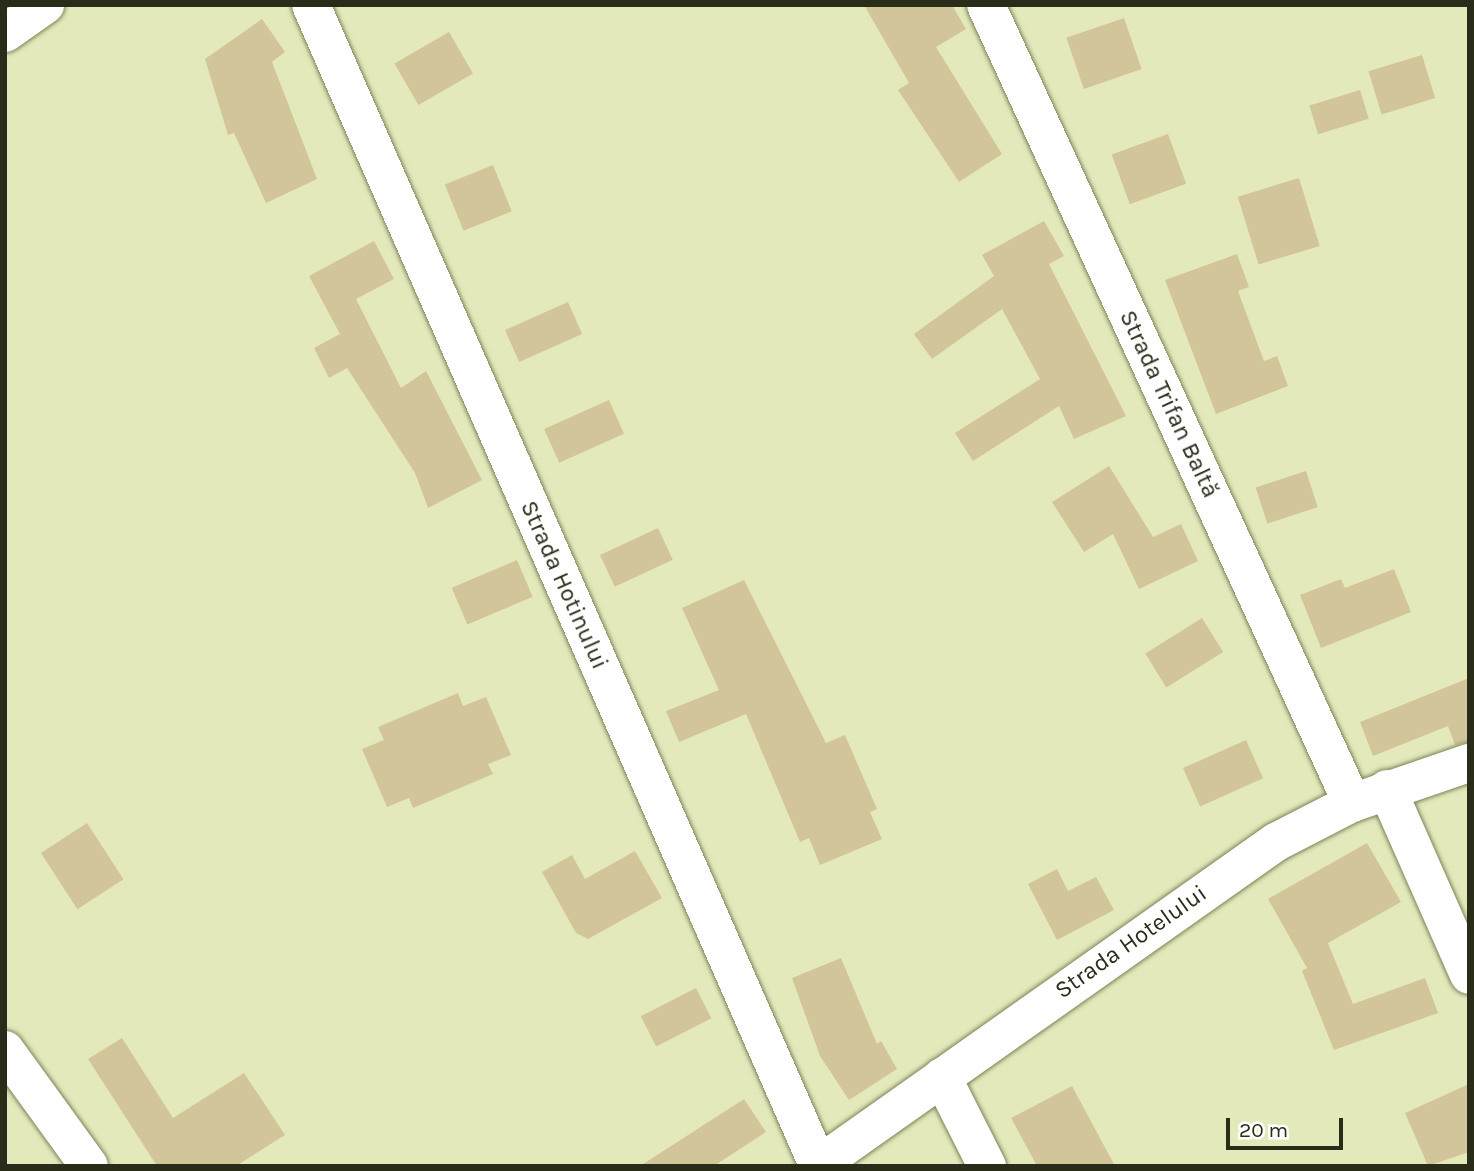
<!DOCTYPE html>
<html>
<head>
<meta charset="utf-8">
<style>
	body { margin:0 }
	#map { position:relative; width:1474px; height:1171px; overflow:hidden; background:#e4e9bc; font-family:Karla,sans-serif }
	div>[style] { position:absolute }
	.building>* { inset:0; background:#d3c59a; transform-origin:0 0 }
	.roads { filter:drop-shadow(0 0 2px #7e8258) drop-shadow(0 0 2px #7e8258) }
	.minor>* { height:38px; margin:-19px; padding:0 19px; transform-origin:19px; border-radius:19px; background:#fff }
	.tertiary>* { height:38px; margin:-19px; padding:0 19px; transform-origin:19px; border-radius:19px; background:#fff }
	.secondary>* { height:38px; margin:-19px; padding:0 19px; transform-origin:19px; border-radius:19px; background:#fff }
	span { translate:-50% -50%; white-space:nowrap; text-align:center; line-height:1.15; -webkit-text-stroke:7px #fff; paint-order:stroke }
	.street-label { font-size:24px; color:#2a2c1a }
	.frame { position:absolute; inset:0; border:7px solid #2a2c1a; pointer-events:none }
	.scale { position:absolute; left:1226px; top:1118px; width:117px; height:32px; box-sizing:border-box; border:4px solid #2a2c1a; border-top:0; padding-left:9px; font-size:21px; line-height:24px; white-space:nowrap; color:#2a2c1a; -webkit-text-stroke:5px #fff; paint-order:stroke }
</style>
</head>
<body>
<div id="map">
	<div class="building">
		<div style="clip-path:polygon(864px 5px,952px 5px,966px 29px,936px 47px,1002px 154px,959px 182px,898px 90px,909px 83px)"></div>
		<div style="left:1124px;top:18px;width:54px;height:61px;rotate:71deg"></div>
		<div style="clip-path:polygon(262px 19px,285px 52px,272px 62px,317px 179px,266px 203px,234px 133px,228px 135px,205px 59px)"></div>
		<div style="left:449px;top:32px;width:48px;height:63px;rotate:60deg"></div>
		<div style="left:1422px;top:55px;width:45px;height:56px;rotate:73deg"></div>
		<div style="left:1360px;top:90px;width:30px;height:53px;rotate:73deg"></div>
		<div style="left:1168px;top:134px;width:53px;height:60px;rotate:70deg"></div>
		<div style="left:493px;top:165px;width:50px;height:52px;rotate:68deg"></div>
		<div style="left:1299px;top:178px;width:71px;height:64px;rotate:73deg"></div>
		<div style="clip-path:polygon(1044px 221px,1064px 256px,1049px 264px,1126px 416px,1074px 439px,1059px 406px,973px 461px,955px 433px,1040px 379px,1002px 309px,932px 359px,914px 334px,994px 276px,982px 255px)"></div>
		<div style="clip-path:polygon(374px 241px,394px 279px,356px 299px,401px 388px,426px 371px,482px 480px,428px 508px,415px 473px,347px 368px,329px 378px,314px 348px,340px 334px,309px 276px)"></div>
		<div style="clip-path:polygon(1237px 254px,1249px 287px,1238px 291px,1264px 361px,1277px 356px,1288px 386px,1216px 414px,1165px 280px)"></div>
		<div style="left:568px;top:302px;width:35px;height:69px;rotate:66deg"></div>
		<div style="left:609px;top:400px;width:37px;height:71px;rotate:66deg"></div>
		<div style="clip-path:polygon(1109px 466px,1153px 537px,1181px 524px,1198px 561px,1139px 589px,1113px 534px,1084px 552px,1052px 502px)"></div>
		<div style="left:1306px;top:471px;width:38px;height:53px;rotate:72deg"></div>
		<div style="left:658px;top:528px;width:35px;height:64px;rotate:65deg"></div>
		<div style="left:517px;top:560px;width:40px;height:71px;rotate:67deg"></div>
		<div style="clip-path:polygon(1394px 569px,1411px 612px,1321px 648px,1300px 595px,1341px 579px,1345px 588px)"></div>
		<div style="clip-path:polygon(744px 580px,826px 743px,845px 735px,877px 809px,870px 812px,882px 839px,820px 865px,809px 838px,800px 842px,746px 714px,679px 742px,666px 711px,719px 690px,682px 608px)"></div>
		<div style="left:1202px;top:618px;width:40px;height:67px;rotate:58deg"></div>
		<div style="clip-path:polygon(1469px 678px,1469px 742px,1455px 745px,1448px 726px,1373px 756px,1360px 722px)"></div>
		<div style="clip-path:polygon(458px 693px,463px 706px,486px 697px,511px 755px,488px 764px,493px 774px,413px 808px,409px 798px,387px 807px,362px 749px,384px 740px,378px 727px)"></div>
		<div style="left:1246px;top:740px;width:42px;height:69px;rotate:66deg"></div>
		<div style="left:87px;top:823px;width:67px;height:55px;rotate:57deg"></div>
		<div style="clip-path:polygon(1367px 843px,1401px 902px,1328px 943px,1353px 1004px,1425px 978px,1438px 1013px,1334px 1050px,1302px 971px,1307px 968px,1268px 899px)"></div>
		<div style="clip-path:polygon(635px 851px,662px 898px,588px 939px,576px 933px,542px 872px,572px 855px,585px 879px)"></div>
		<div style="clip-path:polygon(1057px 869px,1068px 891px,1096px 877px,1114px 910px,1057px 940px,1028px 884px)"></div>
		<div style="clip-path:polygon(841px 958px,877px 1044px,881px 1041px,897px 1069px,849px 1100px,820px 1056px,792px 978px)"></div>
		<div style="left:696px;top:988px;width:34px;height:62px;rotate:63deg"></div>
		<div style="clip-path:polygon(122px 1038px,173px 1118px,244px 1073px,285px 1135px,236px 1166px,157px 1166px,88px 1059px)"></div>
		<div style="clip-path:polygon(1469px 1084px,1469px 1152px,1428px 1166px,1405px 1113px)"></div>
		<div style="clip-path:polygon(1072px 1086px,1115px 1166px,1037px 1166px,1011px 1118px)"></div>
		<div style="clip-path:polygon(744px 1099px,766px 1132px,714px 1166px,640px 1166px)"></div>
	</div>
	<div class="roads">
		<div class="minor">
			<div style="left:311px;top:5px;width:1266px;rotate:66.39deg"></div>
			<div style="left:986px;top:5px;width:878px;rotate:65.36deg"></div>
			<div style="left:1387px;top:789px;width:203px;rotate:66.2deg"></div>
			<div style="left:942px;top:1077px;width:100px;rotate:63.2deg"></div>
			<div style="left:817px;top:1166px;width:562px;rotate:-35.22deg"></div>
			<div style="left:1276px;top:842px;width:85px;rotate:-27.2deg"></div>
			<div style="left:1352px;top:803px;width:124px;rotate:-18.9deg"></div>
		</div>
		<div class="tertiary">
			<div style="left:5px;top:1050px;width:143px;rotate:54.1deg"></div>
		</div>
		<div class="secondary">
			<div style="left:5px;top:33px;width:49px;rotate:-35deg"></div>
		</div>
	</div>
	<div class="street-label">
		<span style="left:1169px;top:404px;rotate:65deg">Strada Trifan Baltă</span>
		<span style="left:564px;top:585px;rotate:66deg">Strada Hotinului</span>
		<span style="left:1131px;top:942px;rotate:-35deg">Strada Hotelului</span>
	</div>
	<div class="frame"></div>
	<div class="scale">20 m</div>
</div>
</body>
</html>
